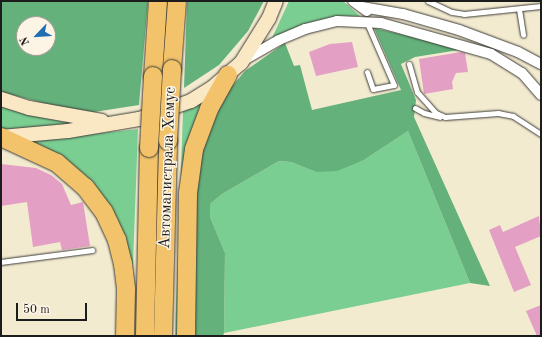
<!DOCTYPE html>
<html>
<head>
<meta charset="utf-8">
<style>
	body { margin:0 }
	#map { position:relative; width:542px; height:337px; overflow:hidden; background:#f3ebd0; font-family:"Old Standard TT",serif }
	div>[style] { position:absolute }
	.green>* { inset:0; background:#7bce91 }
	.forest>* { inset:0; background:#64b17b }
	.building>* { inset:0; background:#e49fc5 }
	.roads { filter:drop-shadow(0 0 1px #3c3b37) drop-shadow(0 0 1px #3c3b37) }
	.lane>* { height:5px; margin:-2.5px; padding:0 2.5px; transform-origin:2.5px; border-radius:2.5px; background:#fff }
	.street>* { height:10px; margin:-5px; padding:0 5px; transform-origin:5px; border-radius:5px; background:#fff }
	.secondary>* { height:14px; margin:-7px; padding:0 7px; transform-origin:7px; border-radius:7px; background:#fae7c3 }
	.highway>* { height:18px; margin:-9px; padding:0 9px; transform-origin:9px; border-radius:9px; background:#f2c36a }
	.bridges { filter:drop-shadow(0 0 1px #3c3b37) drop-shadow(0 0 1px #3c3b37) }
	.highway-bridge>* { height:18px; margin:-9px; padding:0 9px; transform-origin:9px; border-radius:9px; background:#f2c36a }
	span { translate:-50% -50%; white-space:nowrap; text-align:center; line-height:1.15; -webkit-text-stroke:3px #fcf5e5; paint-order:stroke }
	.street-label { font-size:16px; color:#1c1c1c }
	.frame { position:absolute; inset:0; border:2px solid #1c1c1c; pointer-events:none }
	.north { position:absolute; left:16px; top:16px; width:40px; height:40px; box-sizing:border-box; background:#fcf5e5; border:1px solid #a29e95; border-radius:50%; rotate:245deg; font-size:11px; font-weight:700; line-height:16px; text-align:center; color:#1c1c1c }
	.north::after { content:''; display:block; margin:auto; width:14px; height:18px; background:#1f6fb2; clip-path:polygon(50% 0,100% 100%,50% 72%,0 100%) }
	.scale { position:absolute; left:16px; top:303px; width:71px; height:18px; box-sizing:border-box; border:2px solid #1c1c1c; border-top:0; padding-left:5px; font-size:12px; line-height:14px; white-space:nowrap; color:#1c1c1c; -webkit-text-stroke:3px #fcf5e5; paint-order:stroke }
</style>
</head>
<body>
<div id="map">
	<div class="green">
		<div style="clip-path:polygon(289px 1px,343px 1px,360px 16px,316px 21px,272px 38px)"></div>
		<div style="clip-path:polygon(206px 101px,180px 336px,175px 336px,183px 111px)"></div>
		<div style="clip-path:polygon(1px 104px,56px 120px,76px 124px,1px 130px)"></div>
		<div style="clip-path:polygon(138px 129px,133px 265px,127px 258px,117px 218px,93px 182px,64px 158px,29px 141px)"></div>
		<div style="clip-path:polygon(408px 131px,470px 283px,224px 333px,225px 253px,210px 217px,210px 204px,222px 194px,279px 161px,291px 162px,316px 172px,364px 160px)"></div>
	</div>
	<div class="forest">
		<div style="clip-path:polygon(evenodd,1px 1px,148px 1px,139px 105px,94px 112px,70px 110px,1px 92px,1px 1px,24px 24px,48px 24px,48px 48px,24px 48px,24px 24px)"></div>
		<div style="clip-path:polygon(187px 1px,264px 1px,248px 31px,219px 65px,184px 88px)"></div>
		<div style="clip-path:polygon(374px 28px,465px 49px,415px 57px,401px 64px,416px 100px,414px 117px,490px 286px,470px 283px,408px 131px,364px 160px,337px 171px,316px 172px,291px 162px,279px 161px,222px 194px,210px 204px,210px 217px,225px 253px,224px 333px,223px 336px,191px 336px,198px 162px,207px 129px,223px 97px,245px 71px,285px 43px,294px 66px,300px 65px,312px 110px,401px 90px)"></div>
	</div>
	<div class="building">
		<div style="clip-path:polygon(352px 42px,358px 67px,316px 76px,309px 52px,330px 44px)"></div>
		<div style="clip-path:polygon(461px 52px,465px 53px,468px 72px,456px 73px,452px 82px,453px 89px,424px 94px,419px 59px)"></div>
		<div style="clip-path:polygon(1px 164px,36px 168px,51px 175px,62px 184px,71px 205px,83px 202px,90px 246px,62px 250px,60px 242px,33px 247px,27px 202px,1px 206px)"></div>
		<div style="clip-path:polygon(539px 216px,541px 236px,515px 247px,531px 285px,514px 292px,489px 230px,500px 225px,503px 232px)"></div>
		<div style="clip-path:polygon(541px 305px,541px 336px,537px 336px,526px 311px)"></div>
	</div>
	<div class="roads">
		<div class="lane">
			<div style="left:428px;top:1px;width:26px;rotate:25deg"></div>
			<div style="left:452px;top:12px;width:12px;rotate:9deg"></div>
			<div style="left:464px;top:14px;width:77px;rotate:-5.9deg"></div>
			<div style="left:519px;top:9px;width:26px;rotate:81deg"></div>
			<div style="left:409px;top:64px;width:29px;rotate:74deg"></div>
			<div style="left:417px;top:92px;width:28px;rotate:48deg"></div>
			<div style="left:436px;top:113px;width:10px;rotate:24deg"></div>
			<div style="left:445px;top:117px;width:53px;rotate:-4.3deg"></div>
			<div style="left:498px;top:113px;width:15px;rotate:11deg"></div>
			<div style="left:513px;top:116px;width:33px;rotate:33deg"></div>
			<div style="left:367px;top:72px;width:18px;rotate:71deg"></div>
			<div style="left:373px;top:89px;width:21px;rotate:-11deg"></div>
			<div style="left:394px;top:85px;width:68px;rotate:-113.5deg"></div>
			<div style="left:415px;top:108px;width:10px;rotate:29deg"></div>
			<div style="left:424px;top:113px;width:16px;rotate:14deg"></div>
			<div style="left:1px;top:262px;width:92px;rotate:-7.5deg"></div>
		</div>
		<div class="street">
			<div style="left:353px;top:1px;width:17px;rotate:36deg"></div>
			<div style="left:362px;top:7px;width:42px;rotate:9.7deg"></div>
			<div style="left:403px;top:14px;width:58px;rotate:15.9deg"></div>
			<div style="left:459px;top:30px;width:63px;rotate:20.4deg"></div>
			<div style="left:518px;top:52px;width:26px;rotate:28deg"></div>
			<div style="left:244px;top:60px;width:40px;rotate:-29.7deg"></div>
			<div style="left:279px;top:40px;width:28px;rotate:-23deg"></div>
			<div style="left:305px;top:29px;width:33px;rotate:-14deg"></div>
			<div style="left:337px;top:21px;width:44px;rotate:2.6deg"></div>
			<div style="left:381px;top:23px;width:114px;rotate:15.7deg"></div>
			<div style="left:491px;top:54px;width:36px;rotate:32deg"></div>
			<div style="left:522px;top:73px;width:29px;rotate:49deg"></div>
		</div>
		<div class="secondary">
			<div style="left:1px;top:99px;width:29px;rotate:18deg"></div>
			<div style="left:29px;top:108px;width:74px;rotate:10.1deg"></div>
			<div style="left:1px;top:137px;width:67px;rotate:-5.1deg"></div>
			<div style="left:68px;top:131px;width:72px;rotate:-9.6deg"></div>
			<div style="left:139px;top:119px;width:55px;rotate:-19.1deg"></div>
			<div style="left:191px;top:101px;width:25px;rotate:-32deg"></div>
			<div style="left:212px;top:88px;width:38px;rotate:-41deg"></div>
			<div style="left:241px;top:63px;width:53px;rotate:-58.1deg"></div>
			<div style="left:269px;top:18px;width:18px;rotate:-68deg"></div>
		</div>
		<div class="highway">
			<div style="left:172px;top:69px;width:68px;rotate:-85.8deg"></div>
			<div style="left:153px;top:76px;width:75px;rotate:-86.2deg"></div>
			<div style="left:1px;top:137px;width:62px;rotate:24.9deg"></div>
			<div style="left:57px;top:163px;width:37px;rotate:41deg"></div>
			<div style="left:85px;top:187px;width:31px;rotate:53deg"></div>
			<div style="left:104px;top:212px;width:31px;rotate:65deg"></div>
			<div style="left:117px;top:240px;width:25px;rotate:76deg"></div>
			<div style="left:123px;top:264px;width:26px;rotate:83deg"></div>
			<div style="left:126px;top:290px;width:46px;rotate:91.2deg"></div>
			<div style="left:145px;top:336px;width:188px;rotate:-88.8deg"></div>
			<div style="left:163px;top:336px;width:195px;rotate:-88.5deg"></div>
			<div style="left:186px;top:336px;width:143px;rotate:-89.2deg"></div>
			<div style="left:188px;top:193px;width:44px;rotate:-82.2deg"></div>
			<div style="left:194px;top:149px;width:43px;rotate:-69.4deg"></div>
			<div style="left:209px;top:109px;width:39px;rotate:-61deg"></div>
		</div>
	</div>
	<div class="bridges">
		<div class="highway-bridge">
			<div style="left:168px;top:141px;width:72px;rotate:-86.8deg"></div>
			<div style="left:149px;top:148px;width:72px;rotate:-86.8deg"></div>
		</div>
	</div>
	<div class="street-label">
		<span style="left:168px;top:168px;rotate:-88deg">Автомагистрала Хемус</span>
	</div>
	<div class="frame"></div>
	<div class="north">N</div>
	<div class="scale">50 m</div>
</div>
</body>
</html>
